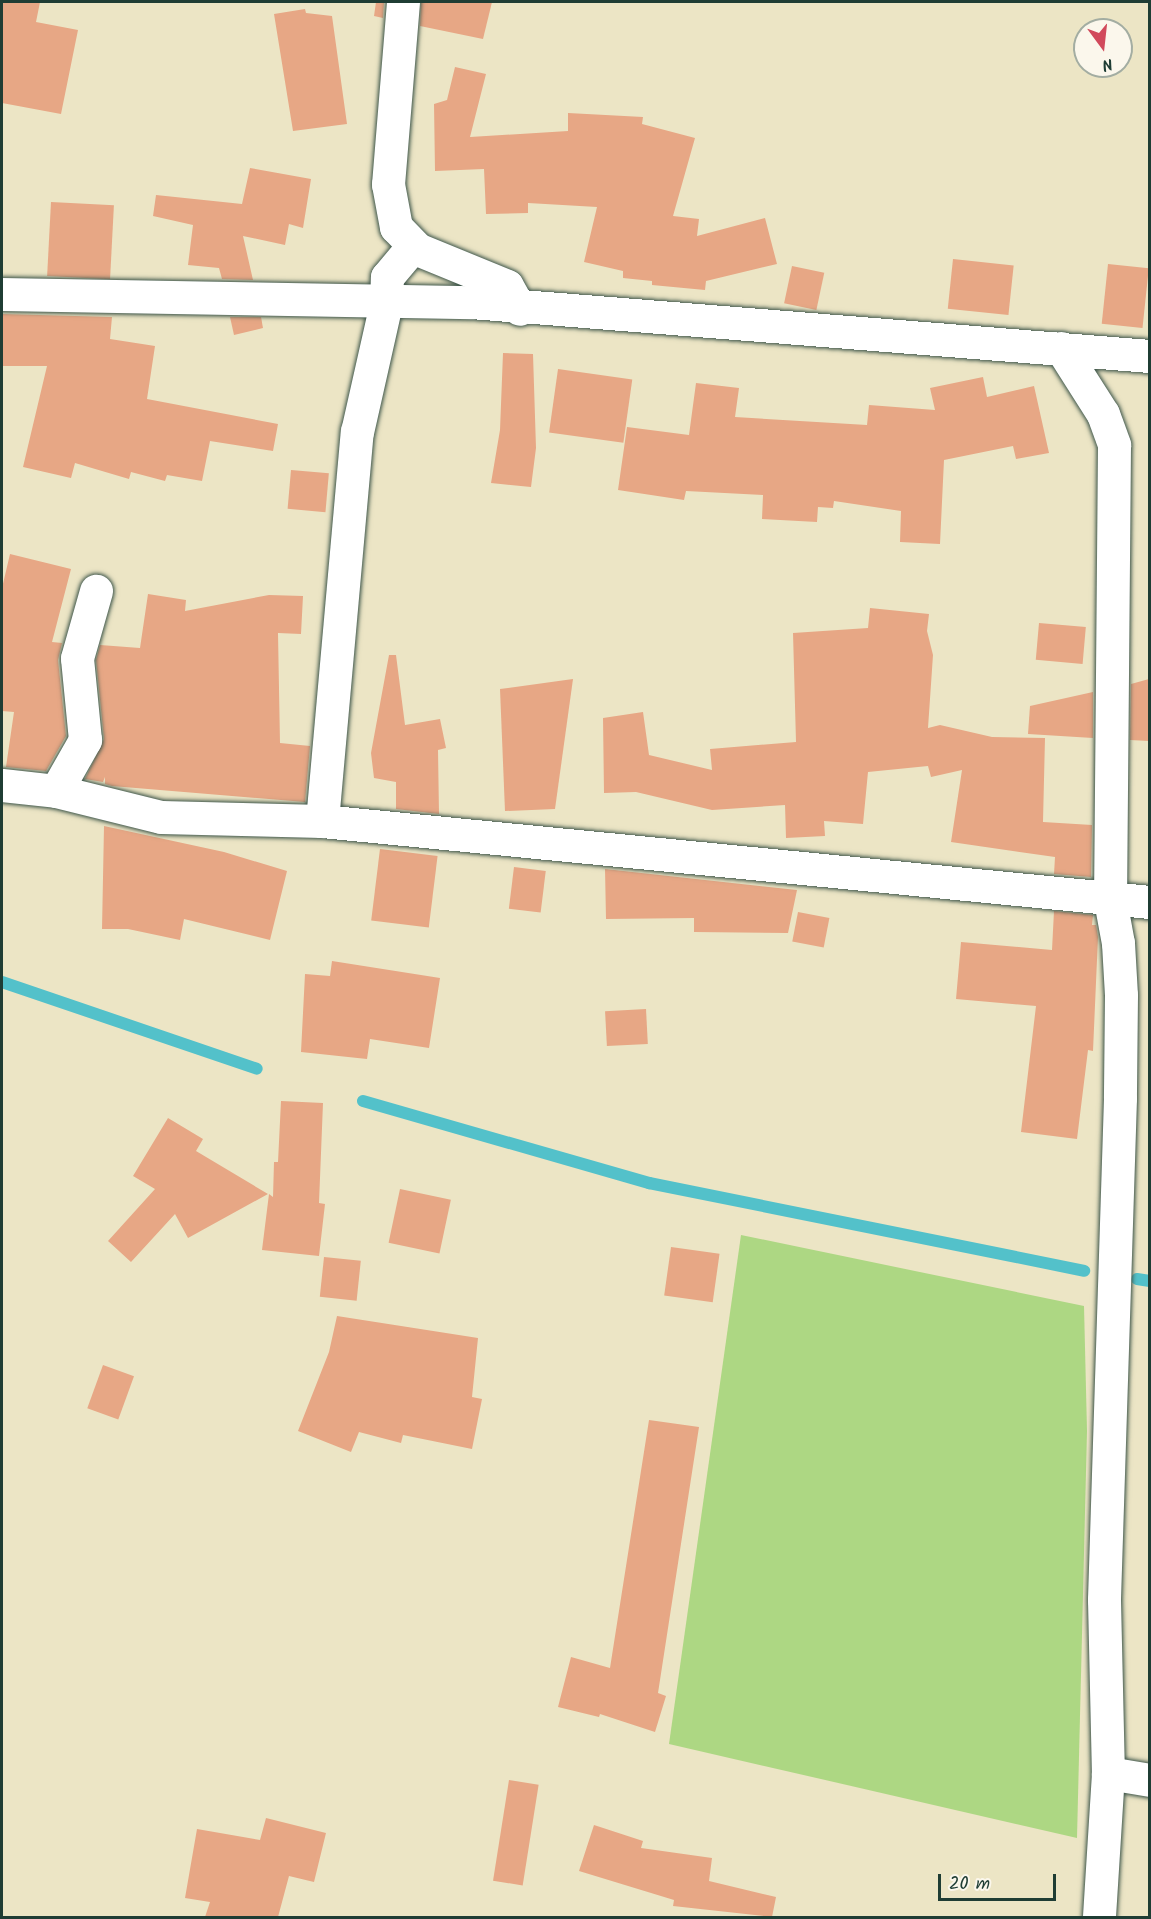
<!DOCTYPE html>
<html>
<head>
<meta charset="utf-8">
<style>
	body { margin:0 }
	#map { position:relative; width:1151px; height:1919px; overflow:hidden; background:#ece5c5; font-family:Kalam,sans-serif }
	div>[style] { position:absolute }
	.green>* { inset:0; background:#add783 }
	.stream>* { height:12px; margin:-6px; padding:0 6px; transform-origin:6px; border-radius:6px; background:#53c1ca }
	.building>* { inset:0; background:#e7a785; transform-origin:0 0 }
	.roads { filter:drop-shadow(0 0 2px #3e564a) drop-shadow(0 0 2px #3e564a) }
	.minor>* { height:33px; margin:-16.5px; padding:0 16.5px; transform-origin:16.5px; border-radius:16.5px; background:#fff }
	span { translate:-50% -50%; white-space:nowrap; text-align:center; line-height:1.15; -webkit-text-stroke:4.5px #fbf7ec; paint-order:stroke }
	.frame { position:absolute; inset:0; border:3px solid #1f3d34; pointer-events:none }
	.north { position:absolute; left:1073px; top:18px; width:60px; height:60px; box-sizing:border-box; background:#fbf7ec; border:2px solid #a3ada2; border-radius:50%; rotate:165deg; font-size:16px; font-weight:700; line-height:24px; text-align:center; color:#1f3d34 }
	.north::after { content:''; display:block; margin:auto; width:21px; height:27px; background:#d1495b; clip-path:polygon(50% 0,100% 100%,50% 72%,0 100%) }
	.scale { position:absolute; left:938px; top:1874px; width:118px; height:27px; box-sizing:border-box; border:3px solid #1f3d34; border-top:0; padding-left:8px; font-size:18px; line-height:21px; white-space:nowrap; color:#1f3d34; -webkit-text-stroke:4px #fbf7ec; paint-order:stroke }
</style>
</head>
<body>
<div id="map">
	<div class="green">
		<div style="clip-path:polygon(741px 1235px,1084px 1306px,1087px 1431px,1077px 1838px,669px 1744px)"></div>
	</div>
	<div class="stream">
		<div style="left:2px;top:982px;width:269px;rotate:18.8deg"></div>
		<div style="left:363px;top:1101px;width:298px;rotate:16deg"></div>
		<div style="left:649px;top:1183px;width:444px;rotate:11.4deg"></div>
		<div style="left:1137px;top:1279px;width:13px;rotate:9deg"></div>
	</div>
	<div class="building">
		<div style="clip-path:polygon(2px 2px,40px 2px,36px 22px,78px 30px,61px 114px,2px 103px)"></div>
		<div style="clip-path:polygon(376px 2px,384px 2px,383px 18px,374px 16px)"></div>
		<div style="clip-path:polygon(421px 2px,492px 2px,483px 39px,420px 26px)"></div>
		<div style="clip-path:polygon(305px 9px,306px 13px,332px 16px,347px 124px,293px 131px,274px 14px)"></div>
		<div style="clip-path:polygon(455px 67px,486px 74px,470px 137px,568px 131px,568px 113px,643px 117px,642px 124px,695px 138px,673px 216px,699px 219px,697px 236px,765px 218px,777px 264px,706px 281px,705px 290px,652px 285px,652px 281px,623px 278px,623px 271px,584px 262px,597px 207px,528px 203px,528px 213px,486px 214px,484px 169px,435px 171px,434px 104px,447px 100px)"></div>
		<div style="clip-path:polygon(250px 168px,311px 179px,303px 228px,289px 224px,285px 245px,243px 236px,253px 280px,222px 279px,219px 268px,188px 265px,193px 225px,153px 216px,156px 195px,242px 204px)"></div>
		<div style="left:51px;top:202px;width:63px;height:74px;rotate:3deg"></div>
		<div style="left:953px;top:259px;width:61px;height:50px;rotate:6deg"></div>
		<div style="left:1108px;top:264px;width:41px;height:60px;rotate:6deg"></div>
		<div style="left:792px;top:266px;width:33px;height:38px;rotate:12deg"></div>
		<div style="clip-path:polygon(2px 314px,112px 317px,110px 339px,155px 346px,147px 399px,278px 424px,273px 451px,210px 441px,202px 481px,167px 475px,165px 481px,131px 472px,129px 479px,75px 463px,71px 478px,23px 467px,47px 366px,2px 366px)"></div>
		<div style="clip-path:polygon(230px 317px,261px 317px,263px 328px,234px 335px)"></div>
		<div style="clip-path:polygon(503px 353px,533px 354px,536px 448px,531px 487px,491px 483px,500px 430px)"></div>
		<div style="left:558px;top:369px;width:75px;height:64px;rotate:8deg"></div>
		<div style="clip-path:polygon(983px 377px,987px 397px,1034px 386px,1049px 453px,1016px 459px,1013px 446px,944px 460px,940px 544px,900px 542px,901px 511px,834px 501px,833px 508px,818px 507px,817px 522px,762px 519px,763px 495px,686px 491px,684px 500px,618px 490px,627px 427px,689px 435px,696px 383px,739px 388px,735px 417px,867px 425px,869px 405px,935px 410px,930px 388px)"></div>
		<div style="left:291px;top:470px;width:38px;height:39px;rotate:5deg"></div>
		<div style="clip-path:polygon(10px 554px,71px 569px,52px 642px,62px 643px,58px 660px,66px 736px,46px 771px,6px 767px,14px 712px,2px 711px,2px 588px)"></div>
		<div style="clip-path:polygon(148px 594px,186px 600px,185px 611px,269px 595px,303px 596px,301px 634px,278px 633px,280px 743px,310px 746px,305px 802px,112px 786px,105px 784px,105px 777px,103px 782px,85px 779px,104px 739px,96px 660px,100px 645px,140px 648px)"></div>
		<div style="clip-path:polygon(870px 608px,929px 614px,927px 631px,933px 655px,928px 728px,940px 725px,992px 737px,1045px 738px,1043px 822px,1092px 825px,1091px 877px,1054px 874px,1055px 857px,951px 842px,962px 770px,931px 777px,928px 766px,868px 772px,863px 824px,824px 821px,825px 836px,786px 838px,785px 805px,712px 810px,636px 792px,604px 793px,603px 718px,643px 712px,649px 755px,712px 770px,710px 749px,796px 742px,793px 633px,868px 628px)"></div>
		<div style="left:1039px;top:623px;width:47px;height:37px;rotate:5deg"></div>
		<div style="clip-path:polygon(389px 655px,396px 655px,405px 725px,440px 719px,446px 748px,438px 750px,439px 814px,396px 809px,396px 782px,374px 778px,371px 753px)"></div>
		<div style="clip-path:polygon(573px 679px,555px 809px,505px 811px,500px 689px)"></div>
		<div style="clip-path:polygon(1149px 679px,1149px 741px,1130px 740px,1131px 684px)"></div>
		<div style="clip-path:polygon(1093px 692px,1093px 738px,1028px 734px,1030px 706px)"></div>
		<div style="clip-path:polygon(104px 826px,224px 852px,287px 871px,270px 940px,184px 919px,180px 940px,128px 929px,102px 929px)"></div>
		<div style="left:380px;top:849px;width:58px;height:72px;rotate:7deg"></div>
		<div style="left:514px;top:867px;width:32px;height:42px;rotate:7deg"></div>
		<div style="clip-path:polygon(605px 869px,797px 890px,788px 933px,694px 932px,694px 918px,606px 919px)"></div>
		<div style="clip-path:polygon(1054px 911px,1093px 915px,1092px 925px,1096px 925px,1098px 937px,1093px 1051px,1088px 1050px,1077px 1139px,1021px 1132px,1036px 1006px,956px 999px,961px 942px,1052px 950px)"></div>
		<div style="left:798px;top:912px;width:32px;height:30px;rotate:11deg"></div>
		<div style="clip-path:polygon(332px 961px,440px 978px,429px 1048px,370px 1039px,367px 1059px,301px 1052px,305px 974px,330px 976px)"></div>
		<div style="left:646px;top:1009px;width:35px;height:41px;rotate:87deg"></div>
		<div style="clip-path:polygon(281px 1101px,323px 1103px,319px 1203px,325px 1204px,319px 1256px,262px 1250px,269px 1194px,273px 1197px,274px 1162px,278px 1162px)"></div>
		<div style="clip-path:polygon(168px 1118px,203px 1139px,196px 1151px,268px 1194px,188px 1238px,175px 1214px,131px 1262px,108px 1241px,155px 1189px,133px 1176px)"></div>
		<div style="left:400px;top:1189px;width:52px;height:55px;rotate:12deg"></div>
		<div style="left:671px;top:1247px;width:49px;height:49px;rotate:8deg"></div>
		<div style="left:324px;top:1257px;width:37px;height:40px;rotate:6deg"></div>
		<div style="clip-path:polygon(337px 1316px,478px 1338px,472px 1397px,482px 1399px,472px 1449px,403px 1435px,401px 1443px,359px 1432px,351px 1452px,298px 1431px,329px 1352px)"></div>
		<div style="left:103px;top:1365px;width:33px;height:46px;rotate:20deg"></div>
		<div style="clip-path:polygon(649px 1420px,699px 1427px,658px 1693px,666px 1696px,655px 1732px,600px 1714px,599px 1717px,558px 1707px,571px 1657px,610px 1668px)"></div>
		<div style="left:509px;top:1780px;width:30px;height:102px;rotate:9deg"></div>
		<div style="clip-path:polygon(266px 1818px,326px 1833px,314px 1882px,289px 1876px,278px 1917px,205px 1917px,210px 1902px,185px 1898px,197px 1829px,260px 1840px)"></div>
		<div style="clip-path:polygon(594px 1825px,643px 1841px,641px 1848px,712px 1858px,709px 1881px,776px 1897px,772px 1917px,673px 1906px,674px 1900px,579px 1871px)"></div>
	</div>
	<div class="roads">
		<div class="minor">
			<div style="left:403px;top:2px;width:183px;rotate:94.7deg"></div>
			<div style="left:388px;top:184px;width:44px;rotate:79.5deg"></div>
			<div style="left:396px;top:227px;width:30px;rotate:46deg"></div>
			<div style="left:417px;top:249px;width:97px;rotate:22.3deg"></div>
			<div style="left:507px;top:286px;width:26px;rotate:61deg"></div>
			<div style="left:2px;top:294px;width:469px;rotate:1deg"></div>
			<div style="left:471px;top:302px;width:681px;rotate:4.55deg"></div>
			<div style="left:1061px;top:348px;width:78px;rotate:57.5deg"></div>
			<div style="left:1103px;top:414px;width:33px;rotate:70deg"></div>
			<div style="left:1114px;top:445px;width:455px;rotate:90.5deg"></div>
			<div style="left:1110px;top:900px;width:44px;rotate:79.5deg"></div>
			<div style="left:1118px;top:943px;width:52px;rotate:86.7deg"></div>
			<div style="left:1121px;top:995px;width:103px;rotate:90.6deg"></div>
			<div style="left:1120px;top:1098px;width:502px;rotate:91.83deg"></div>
			<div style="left:1104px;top:1600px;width:173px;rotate:88.7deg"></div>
			<div style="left:1108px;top:1773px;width:145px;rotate:93.6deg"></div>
			<div style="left:2px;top:785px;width:54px;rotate:6.3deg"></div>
			<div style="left:56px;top:791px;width:108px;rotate:13.9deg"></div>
			<div style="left:161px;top:817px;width:161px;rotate:1.4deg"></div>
			<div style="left:322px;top:821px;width:832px;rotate:5.59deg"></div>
			<div style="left:56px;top:791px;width:59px;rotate:-60.4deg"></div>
			<div style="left:85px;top:740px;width:82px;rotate:-95.6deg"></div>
			<div style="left:77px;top:658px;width:70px;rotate:-74.2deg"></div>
			<div style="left:322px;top:821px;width:391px;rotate:-84.9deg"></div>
			<div style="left:357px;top:432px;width:132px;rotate:-77.3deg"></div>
			<div style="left:386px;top:303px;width:26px;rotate:-88deg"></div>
			<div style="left:387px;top:277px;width:40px;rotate:-50deg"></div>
			<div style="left:1108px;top:1773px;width:43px;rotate:9.5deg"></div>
		</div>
	</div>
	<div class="frame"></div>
	<div class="north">N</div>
	<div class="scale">20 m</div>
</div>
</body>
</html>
